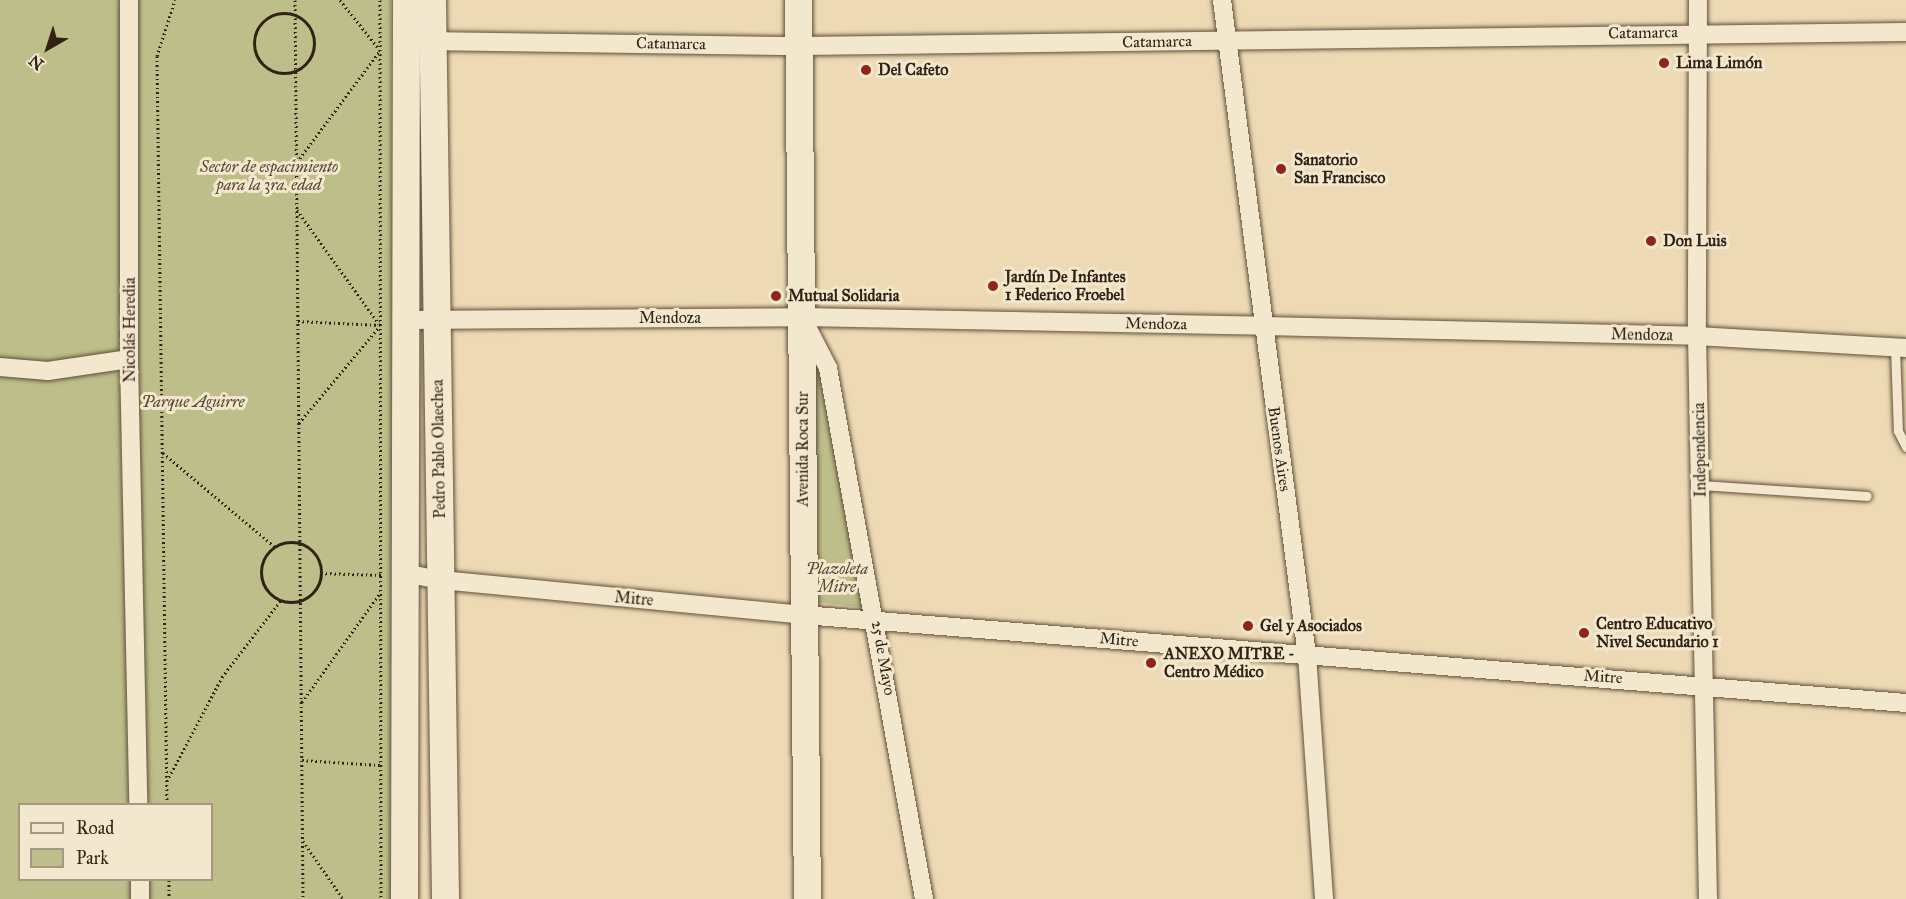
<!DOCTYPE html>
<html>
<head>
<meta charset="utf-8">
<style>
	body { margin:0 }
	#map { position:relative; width:1906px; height:899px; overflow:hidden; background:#eddab4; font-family:"IM FELL Great Primer",serif }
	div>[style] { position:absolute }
	.green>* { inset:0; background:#bdbe8a }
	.path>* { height:3px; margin-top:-1.5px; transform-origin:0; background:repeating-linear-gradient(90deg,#312213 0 1.5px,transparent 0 4.5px) }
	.path>.ring { margin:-1.5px; padding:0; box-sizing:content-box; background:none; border:3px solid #312213; border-radius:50% }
	.roads { filter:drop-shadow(0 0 2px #60503b) drop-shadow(0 0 2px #60503b) }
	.lane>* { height:9px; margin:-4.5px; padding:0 4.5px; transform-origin:4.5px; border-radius:4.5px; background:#f3e7ce }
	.street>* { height:18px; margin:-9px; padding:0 9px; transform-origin:9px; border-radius:9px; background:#f3e7ce }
	.secondary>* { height:27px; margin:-13.5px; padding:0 13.5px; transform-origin:13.5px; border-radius:13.5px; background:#f3e7ce }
	.dots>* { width:16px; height:16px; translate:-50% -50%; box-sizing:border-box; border:3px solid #f3e7ce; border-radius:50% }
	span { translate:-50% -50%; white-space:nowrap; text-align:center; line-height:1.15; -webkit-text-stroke:6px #f3e7ce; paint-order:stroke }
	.street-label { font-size:16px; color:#312213 }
	.poi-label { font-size:16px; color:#312213; font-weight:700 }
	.left { translate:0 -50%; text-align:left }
	.park-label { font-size:16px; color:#544931; font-style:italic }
	.legend { position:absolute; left:18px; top:803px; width:195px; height:78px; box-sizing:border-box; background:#f3e7ce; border:2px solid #a59883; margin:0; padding:8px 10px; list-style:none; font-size:18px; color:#312213 }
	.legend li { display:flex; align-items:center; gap:12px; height:30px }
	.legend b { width:30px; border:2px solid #a59883 }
	.north { position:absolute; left:18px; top:18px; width:60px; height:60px; -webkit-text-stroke:4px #f3e7ce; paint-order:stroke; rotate:219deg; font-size:16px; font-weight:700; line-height:24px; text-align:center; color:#312213 }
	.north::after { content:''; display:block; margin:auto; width:21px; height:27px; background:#312213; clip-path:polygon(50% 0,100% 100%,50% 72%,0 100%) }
</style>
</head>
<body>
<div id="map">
	<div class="green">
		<div style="clip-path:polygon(evenodd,0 0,391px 0,395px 899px,0 899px,0 0,20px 804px,212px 804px,212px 880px,20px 880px,20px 804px)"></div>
		<div style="clip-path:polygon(812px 353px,825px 386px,867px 608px,814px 602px)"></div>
	</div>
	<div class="path">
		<div style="left:295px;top:0;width:899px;rotate:89.49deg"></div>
		<div style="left:340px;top:0;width:63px;rotate:51.5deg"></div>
		<div style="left:380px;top:0;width:899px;rotate:89.94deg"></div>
		<div class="ring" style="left:254px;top:13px;width:57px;height:57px"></div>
		<div style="left:297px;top:162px;width:137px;rotate:-53.3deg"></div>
		<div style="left:297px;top:210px;width:140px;rotate:54.3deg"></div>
		<div style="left:298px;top:321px;width:82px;rotate:2.8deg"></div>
		<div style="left:299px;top:423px;width:125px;rotate:-50.2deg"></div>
		<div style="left:163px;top:453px;width:146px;rotate:40deg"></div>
		<div class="ring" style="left:261px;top:542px;width:57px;height:57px"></div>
		<div style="left:321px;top:573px;width:61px;rotate:1.9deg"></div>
		<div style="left:302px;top:702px;width:134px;rotate:-54.4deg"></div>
		<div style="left:302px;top:760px;width:78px;rotate:3.7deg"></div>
		<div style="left:167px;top:781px;width:118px;rotate:-62.1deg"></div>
		<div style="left:222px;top:677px;width:97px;rotate:-52.5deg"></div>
		<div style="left:167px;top:804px;width:748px;rotate:-90.77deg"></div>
		<div style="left:157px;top:56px;width:59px;rotate:-72.2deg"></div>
		<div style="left:303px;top:841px;width:70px;rotate:55.4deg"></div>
		<div style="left:169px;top:880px;width:19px;rotate:90deg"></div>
	</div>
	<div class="roads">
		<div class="lane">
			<div style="left:1895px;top:347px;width:84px;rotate:88deg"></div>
			<div style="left:1898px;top:431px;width:18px;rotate:63deg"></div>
			<div style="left:1701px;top:485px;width:166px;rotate:3.8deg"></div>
		</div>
		<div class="street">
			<div style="left:129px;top:0;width:359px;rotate:90deg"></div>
			<div style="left:129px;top:359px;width:445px;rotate:88.8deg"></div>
			<div style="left:1222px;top:0;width:660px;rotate:82.61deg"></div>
			<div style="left:1307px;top:655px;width:245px;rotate:86deg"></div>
			<div style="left:1698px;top:0;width:336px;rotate:90.2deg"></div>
			<div style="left:1697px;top:336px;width:563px;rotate:88.88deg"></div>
			<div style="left:423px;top:41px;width:377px;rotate:0.8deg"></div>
			<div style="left:800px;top:46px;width:1106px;rotate:-0.73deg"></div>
			<div style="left:406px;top:320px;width:396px;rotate:-0.4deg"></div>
			<div style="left:802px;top:317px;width:461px;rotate:1.1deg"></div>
			<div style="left:1263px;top:326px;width:434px;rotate:1.3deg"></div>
			<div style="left:1697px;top:336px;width:209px;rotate:3.3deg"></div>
			<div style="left:804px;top:321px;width:53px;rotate:62.9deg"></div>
			<div style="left:828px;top:368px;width:540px;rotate:79.75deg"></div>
			<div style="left:0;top:367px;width:48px;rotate:4.8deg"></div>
			<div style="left:48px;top:371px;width:82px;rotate:-8.4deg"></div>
			<div style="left:404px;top:573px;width:38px;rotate:11deg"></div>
			<div style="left:441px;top:580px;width:364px;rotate:5.5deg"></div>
			<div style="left:803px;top:615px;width:1107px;rotate:4.56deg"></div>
			<div style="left:140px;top:880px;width:19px;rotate:90deg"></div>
		</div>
		<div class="secondary">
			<div style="left:432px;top:0;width:899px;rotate:89.17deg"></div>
			<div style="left:798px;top:0;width:899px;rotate:89.43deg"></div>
			<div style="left:404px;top:899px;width:899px;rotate:-89.87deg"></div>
		</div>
	</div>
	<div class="dots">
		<div style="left:1664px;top:63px;background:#8f2418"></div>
		<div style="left:866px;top:70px;background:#8f2418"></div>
		<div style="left:1281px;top:169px;background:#8f2418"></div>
		<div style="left:1651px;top:241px;background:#8f2418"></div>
		<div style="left:993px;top:286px;background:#8f2418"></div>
		<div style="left:776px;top:296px;background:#8f2418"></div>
		<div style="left:1248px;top:626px;background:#8f2418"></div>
		<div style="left:1584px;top:633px;background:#8f2418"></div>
		<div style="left:1151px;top:663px;background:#8f2418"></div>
	</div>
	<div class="street-label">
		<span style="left:1643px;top:33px;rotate:-1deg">Catamarca</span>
		<span style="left:1157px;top:42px;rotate:-1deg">Catamarca</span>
		<span style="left:671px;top:44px;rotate:1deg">Catamarca</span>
		<span style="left:670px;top:318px">Mendoza</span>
		<span style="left:1156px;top:324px;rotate:1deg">Mendoza</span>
		<span style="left:130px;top:330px;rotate:-90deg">Nicolás Heredia</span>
		<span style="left:1642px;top:335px;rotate:1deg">Mendoza</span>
		<span style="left:439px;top:449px;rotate:-91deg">Pedro Pablo Olaechea</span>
		<span style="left:803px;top:449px;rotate:-90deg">Avenida Roca Sur</span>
		<span style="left:1279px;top:449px;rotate:82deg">Buenos Aires</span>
		<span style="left:1700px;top:450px;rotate:-91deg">Independencia</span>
		<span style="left:634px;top:599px;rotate:5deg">Mitre</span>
		<span style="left:1119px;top:640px;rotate:5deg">Mitre</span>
		<span style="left:883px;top:658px;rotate:80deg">25 de Mayo</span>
		<span style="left:1603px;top:677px;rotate:4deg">Mitre</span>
	</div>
	<div class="poi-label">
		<span class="left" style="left:1676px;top:63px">Lima Limón</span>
		<span class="left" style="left:878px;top:70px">Del Cafeto</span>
		<span class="left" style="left:1294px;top:169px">Sanatorio<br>San Francisco</span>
		<span class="left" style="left:1663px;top:241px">Don Luis</span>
		<span class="left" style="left:1005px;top:286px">Jardín De Infantes<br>1 Federico Froebel</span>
		<span class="left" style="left:788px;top:296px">Mutual Solidaria</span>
		<span class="left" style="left:1596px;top:633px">Centro Educativo<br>Nivel Secundario 1</span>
		<span class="left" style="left:1260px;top:626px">Gel y Asociados</span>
		<span class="left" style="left:1164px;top:663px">ANEXO MITRE -<br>Centro Médico</span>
	</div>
	<div class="park-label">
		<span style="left:269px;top:176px">Sector de espacimiento<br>para la 3ra. edad</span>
		<span style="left:193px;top:402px">Parque Aguirre</span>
		<span style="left:837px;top:578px">Plazoleta<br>Mitre</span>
	</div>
	<ul class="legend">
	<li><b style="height:8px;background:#f3e7ce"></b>Road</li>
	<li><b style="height:16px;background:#bdbe8a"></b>Park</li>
	</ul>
	<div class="north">N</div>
</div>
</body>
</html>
